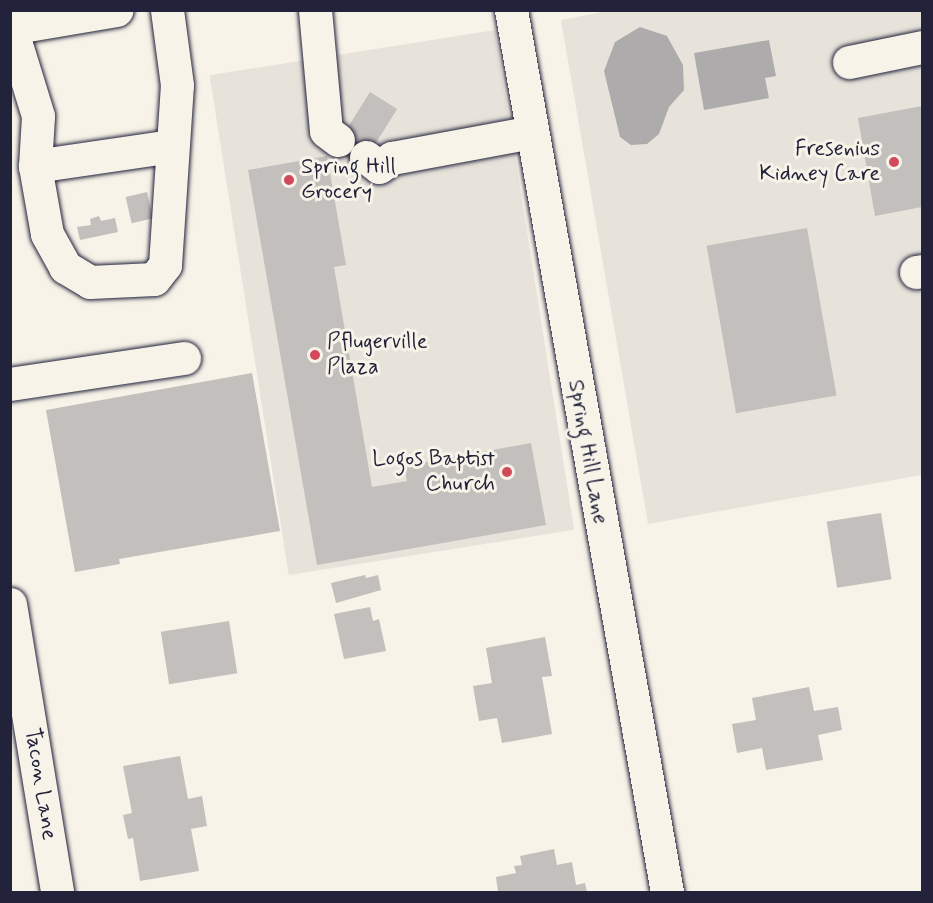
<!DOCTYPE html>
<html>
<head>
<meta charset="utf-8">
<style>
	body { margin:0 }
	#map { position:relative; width:933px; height:903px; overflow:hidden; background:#f7f3e8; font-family:Mynerve,sans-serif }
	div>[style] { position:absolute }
	.built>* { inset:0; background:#e7e3db; transform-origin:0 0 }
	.water>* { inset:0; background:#aeabad }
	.building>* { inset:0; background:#c2bfbd; transform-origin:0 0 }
	.roads { filter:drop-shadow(0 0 2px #22223b) drop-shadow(0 0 2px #22223b) }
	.minor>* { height:33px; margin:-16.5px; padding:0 16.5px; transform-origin:16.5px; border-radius:16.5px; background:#f7f3e8 }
	.major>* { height:33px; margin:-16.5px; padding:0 16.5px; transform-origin:16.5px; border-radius:16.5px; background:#f7f3e8 }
	.dots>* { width:16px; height:16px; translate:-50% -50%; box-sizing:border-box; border:3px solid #f7f3e8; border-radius:50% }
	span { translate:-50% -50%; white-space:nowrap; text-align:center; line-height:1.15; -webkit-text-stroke:6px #f7f3e8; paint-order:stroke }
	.poi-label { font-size:22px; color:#22223b }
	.right { translate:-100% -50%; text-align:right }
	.left { translate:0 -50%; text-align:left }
	.street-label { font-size:22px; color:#22223b }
	.frame { position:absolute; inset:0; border:12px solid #22223b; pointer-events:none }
</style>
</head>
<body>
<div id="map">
	<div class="built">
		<div style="clip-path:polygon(612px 10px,922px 11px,922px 475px,648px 524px,561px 20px)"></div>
		<div style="left:495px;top:30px;width:506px;height:289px;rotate:81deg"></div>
	</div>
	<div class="water">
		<div style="clip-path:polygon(640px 27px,667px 36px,683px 65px,684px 90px,669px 107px,659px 134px,647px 144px,631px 145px,620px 137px,604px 71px,615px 42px)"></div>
		<div style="clip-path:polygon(769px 40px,776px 76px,765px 78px,769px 98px,704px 110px,694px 53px)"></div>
	</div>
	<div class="building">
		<div style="left:370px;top:92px;width:32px;height:68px;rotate:32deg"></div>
		<div style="clip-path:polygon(922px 106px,922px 207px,875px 216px,858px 118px)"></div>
		<div style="clip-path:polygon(327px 156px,346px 265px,334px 267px,372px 487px,407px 481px,404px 466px,531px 443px,546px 525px,317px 565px,248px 170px)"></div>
		<div style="left:147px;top:192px;width:27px;height:22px;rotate:77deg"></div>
		<div style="clip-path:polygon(99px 216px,101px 221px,115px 218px,118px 232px,80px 240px,77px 227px,91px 225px,90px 219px)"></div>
		<div style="left:807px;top:228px;width:170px;height:102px;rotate:80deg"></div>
		<div style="clip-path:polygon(252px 373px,280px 531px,119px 559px,120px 564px,75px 572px,46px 410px)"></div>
		<div style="left:881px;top:513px;width:67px;height:55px;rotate:81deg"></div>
		<div style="clip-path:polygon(365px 575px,366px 578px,378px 575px,381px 590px,336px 603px,331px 583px)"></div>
		<div style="clip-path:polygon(370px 607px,373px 621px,379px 619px,386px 651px,344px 659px,334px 614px)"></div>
		<div style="left:229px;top:621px;width:53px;height:69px;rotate:81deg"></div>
		<div style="clip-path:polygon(545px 637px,552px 676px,542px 677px,552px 734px,502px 743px,497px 718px,479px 721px,473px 686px,492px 683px,486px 648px)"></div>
		<div style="clip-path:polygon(809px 687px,814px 711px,838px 707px,842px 730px,818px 735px,823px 760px,766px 770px,762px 748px,737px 753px,732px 724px,756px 720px,752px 698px)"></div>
		<div style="clip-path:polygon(180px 756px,188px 799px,202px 796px,207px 826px,191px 829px,199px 871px,140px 881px,133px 838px,128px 839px,123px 815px,132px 813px,123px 766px)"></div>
		<div style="clip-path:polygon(554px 849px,557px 865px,572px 862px,576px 885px,585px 883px,587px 892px,498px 892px,496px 877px,516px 873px,514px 866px,522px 865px,520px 856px)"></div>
	</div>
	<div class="roads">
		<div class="minor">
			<div style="left:315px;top:10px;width:121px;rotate:84.8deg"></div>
			<div style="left:326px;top:131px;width:15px;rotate:37deg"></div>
			<div style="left:511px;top:10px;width:896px;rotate:79.97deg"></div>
			<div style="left:11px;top:28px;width:92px;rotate:72.9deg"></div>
			<div style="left:38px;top:116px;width:50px;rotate:93.4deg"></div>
			<div style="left:35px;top:166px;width:69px;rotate:80deg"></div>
			<div style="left:47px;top:234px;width:38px;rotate:61deg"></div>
			<div style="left:65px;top:267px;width:29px;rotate:31deg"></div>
			<div style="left:90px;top:282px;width:64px;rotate:-2.7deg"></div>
			<div style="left:154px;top:279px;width:18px;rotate:-52deg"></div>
			<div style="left:165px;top:265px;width:180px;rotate:-86.2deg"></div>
			<div style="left:177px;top:85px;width:76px;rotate:-97.6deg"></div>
			<div style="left:849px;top:62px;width:75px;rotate:-11.6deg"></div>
			<div style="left:366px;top:157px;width:16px;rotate:38deg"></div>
			<div style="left:379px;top:167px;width:16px;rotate:-35deg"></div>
			<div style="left:392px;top:158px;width:142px;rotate:-10.5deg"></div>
			<div style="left:35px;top:166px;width:138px;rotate:-8.3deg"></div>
			<div style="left:916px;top:272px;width:6px;rotate:-9deg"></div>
			<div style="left:10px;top:384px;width:176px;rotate:-8.5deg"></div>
			<div style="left:10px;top:604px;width:292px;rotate:80.7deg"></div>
		</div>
		<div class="major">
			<div style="left:10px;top:28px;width:108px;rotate:-9.6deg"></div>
		</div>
	</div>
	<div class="dots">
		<div style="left:894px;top:162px;background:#d1495b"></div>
		<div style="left:289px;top:180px;background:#d1495b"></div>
		<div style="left:315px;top:355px;background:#d1495b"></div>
		<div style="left:507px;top:472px;background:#d1495b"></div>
	</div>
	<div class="poi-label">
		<span class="right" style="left:880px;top:162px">Fresenius<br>Kidney Care</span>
		<span class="left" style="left:301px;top:180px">Spring Hill<br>Grocery</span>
		<span class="left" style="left:327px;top:355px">Pflugerville<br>Plaza</span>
		<span class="right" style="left:495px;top:472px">Logos Baptist<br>Church</span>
	</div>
	<div class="street-label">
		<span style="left:587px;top:452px;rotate:80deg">Spring Hill Lane</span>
		<span style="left:40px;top:784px;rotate:81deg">Tacon Lane</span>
	</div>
	<div class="frame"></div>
</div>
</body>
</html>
